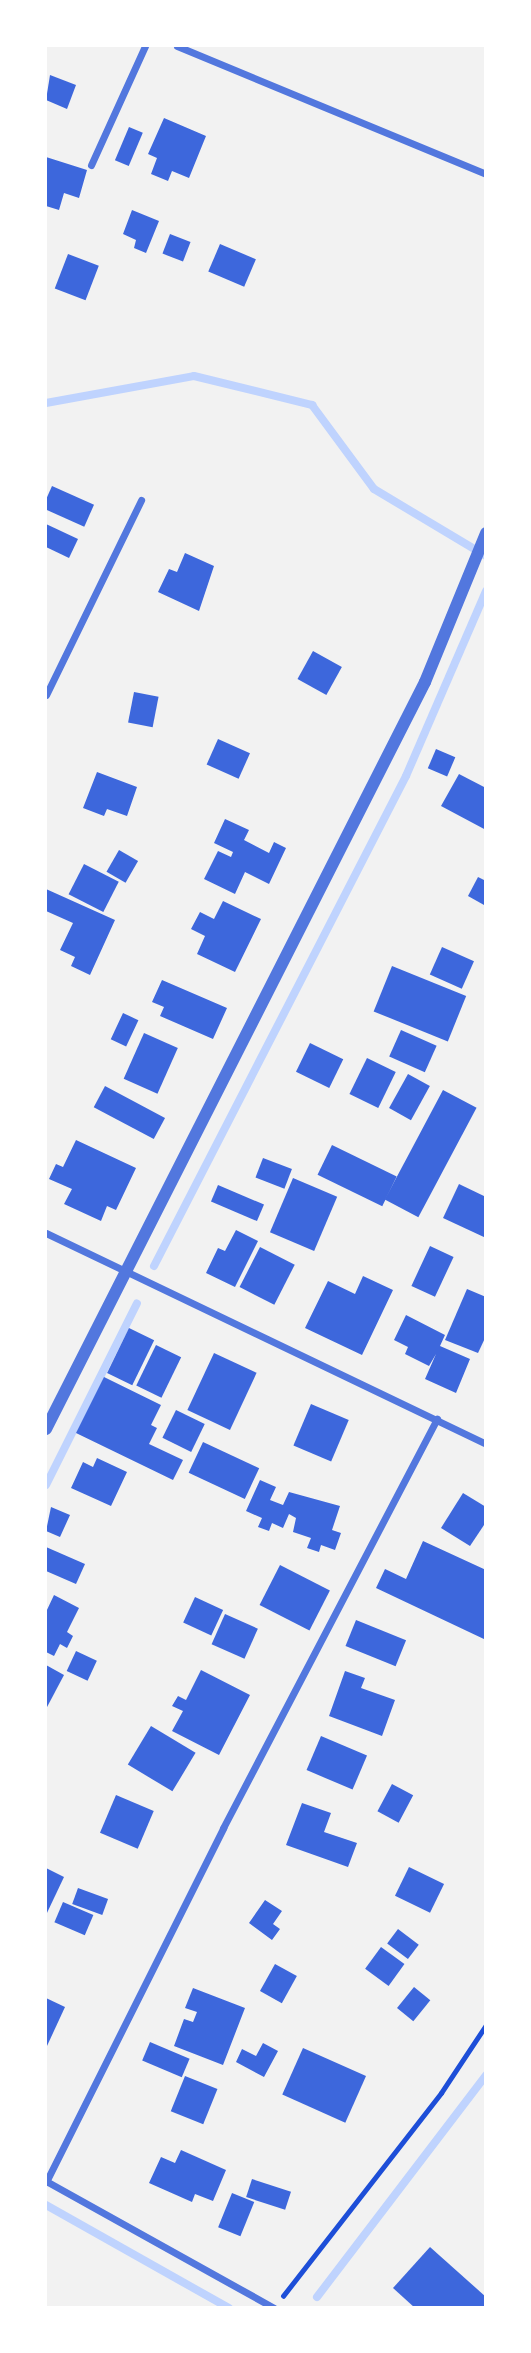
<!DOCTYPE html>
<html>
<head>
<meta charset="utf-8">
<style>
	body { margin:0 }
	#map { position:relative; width:531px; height:2353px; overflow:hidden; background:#f2f2f2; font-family:Roboto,sans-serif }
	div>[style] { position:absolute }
	.stream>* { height:8px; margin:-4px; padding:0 4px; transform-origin:4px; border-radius:4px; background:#bfd3fe }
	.building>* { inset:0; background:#3d67dc; transform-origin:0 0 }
	.path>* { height:4.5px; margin:-2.25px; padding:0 2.25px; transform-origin:2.25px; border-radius:2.25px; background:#1d4ed8 }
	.minor>* { height:7px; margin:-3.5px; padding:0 3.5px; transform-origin:3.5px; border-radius:3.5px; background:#5277de }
	.tertiary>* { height:12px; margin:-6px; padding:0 6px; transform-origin:6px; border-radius:6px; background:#5277de }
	span { translate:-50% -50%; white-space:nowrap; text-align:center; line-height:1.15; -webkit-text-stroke:5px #fff; paint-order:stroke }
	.frame { position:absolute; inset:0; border:47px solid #fff; pointer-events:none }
</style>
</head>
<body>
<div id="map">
	<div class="stream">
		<div style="left:46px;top:403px;width:150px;rotate:-10.3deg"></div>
		<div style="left:194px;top:376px;width:122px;rotate:13.8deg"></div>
		<div style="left:312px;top:405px;width:104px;rotate:53.6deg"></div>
		<div style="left:374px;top:489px;width:131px;rotate:30.9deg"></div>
		<div style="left:154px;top:1266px;width:551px;rotate:-62.78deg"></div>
		<div style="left:406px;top:776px;width:202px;rotate:-66.6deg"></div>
		<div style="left:46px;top:1485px;width:203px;rotate:-63.4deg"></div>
		<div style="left:46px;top:2205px;width:210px;rotate:29.4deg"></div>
		<div style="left:317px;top:2297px;width:279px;rotate:-52.7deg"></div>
	</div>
	<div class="building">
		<div style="clip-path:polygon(50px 75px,76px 85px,67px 109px,46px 100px)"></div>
		<div style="clip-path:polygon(164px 118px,206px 136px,189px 178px,172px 171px,168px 181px,151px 174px,157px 158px,148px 154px)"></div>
		<div style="left:129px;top:127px;width:15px;height:36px;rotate:23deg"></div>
		<div style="clip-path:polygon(46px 157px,87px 170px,79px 198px,64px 193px,59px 210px,46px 206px)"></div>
		<div style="clip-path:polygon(132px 210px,159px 221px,146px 253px,134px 248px,136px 240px,123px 234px)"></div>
		<div style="left:170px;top:234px;width:22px;height:21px;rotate:21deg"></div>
		<div style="left:220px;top:244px;width:39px;height:30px;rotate:23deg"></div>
		<div style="left:68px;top:254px;width:33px;height:37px;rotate:21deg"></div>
		<div style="left:52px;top:486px;width:46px;height:24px;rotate:24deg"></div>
		<div style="clip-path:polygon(46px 524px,78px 539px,69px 558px,46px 547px)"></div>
		<div style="clip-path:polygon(185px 553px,214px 566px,199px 611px,158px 592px,169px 569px,177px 572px)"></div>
		<div style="left:313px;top:651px;width:33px;height:32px;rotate:29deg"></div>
		<div style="left:134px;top:692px;width:25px;height:31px;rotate:11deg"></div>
		<div style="left:218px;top:739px;width:35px;height:28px;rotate:24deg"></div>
		<div style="left:436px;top:749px;width:21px;height:21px;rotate:23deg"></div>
		<div style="clip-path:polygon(97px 772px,137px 787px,127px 816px,107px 809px,104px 816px,83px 808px)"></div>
		<div style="clip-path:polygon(459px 774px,486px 788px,486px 830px,441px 806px)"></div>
		<div style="clip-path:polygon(225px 819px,249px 830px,244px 840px,269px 853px,274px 842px,286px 848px,269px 884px,245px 872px,235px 894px,204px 879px,218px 851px,231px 857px,233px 852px,214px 843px)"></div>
		<div style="left:119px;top:850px;width:22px;height:25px;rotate:30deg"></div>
		<div style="left:84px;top:864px;width:39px;height:34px;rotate:27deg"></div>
		<div style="clip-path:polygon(478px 877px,486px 881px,484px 905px,468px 896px)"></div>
		<div style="clip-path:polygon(46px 889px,115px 920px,90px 975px,71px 966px,75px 957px,60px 950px,73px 923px,46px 911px)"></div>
		<div style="clip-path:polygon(223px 901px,261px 919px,235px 972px,197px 954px,205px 936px,191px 929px,200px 912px,214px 919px)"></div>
		<div style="left:442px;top:947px;width:35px;height:30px;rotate:24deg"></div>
		<div style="left:392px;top:966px;width:80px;height:49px;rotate:22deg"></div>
		<div style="clip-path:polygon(162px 980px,227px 1008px,213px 1039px,160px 1016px,164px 1007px,152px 1002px)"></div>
		<div style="left:123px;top:1013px;width:17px;height:29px;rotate:25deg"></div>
		<div style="left:401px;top:1030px;width:39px;height:29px;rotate:24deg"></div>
		<div style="left:144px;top:1033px;width:37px;height:50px;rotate:24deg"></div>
		<div style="left:310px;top:1043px;width:37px;height:32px;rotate:26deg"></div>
		<div style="left:367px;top:1058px;width:32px;height:40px;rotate:26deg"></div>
		<div style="left:408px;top:1074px;width:25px;height:39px;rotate:29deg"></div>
		<div style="left:105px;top:1086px;width:68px;height:24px;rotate:28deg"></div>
		<div style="left:443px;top:1090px;width:38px;height:124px;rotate:28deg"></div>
		<div style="clip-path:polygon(76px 1140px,136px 1168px,116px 1210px,107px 1206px,101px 1221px,64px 1204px,72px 1189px,49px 1179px,56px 1164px,63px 1167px)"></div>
		<div style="left:332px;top:1145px;width:72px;height:33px;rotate:26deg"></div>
		<div style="left:263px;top:1158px;width:31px;height:21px;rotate:21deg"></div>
		<div style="left:293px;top:1178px;width:48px;height:59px;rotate:23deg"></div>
		<div style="clip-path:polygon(459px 1184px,486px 1197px,486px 1238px,443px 1218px)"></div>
		<div style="left:218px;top:1185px;width:50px;height:18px;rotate:23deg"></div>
		<div style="clip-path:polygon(236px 1230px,258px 1241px,235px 1287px,206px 1273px,218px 1248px,225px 1251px)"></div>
		<div style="left:430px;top:1246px;width:26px;height:44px;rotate:25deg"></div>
		<div style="left:260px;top:1247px;width:39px;height:45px;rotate:27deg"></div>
		<div style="clip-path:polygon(363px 1276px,393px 1290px,362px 1355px,305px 1328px,328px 1281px,355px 1294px)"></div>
		<div style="clip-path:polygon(467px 1289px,486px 1297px,486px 1336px,478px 1353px,445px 1340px)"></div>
		<div style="clip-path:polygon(406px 1315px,445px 1335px,440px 1346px,470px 1359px,456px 1393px,425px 1379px,436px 1354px,429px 1366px,405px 1354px,408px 1347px,394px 1340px)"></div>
		<div style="left:129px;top:1328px;width:28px;height:50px;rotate:26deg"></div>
		<div style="left:156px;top:1345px;width:28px;height:45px;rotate:26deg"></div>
		<div style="left:214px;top:1353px;width:47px;height:63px;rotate:25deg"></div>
		<div style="clip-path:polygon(104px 1377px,161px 1405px,151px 1425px,157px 1428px,149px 1444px,183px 1460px,173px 1480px,76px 1433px)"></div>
		<div style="left:311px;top:1404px;width:41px;height:45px;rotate:23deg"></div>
		<div style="left:176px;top:1410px;width:32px;height:31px;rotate:26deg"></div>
		<div style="left:203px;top:1442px;width:62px;height:34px;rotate:25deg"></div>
		<div style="clip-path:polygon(97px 1458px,127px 1472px,111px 1506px,71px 1488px,83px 1462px,93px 1467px)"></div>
		<div style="clip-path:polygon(260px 1480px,276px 1487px,270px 1500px,283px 1505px,289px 1492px,340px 1506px,332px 1530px,341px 1533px,335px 1550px,321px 1545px,319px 1552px,307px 1548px,311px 1538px,293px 1532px,296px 1518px,289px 1514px,283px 1528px,272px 1523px,269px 1531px,258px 1527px,262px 1518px,246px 1511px)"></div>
		<div style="clip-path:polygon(463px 1493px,486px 1507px,486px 1522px,470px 1546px,441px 1528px)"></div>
		<div style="clip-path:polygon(51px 1507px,70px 1515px,60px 1537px,46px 1531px)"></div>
		<div style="clip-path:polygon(423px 1541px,486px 1570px,486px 1640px,376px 1588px,385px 1569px,406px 1579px)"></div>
		<div style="clip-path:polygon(46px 1547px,85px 1564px,76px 1584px,46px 1571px)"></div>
		<div style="left:280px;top:1565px;width:56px;height:45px;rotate:27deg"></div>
		<div style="clip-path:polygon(54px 1595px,79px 1608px,67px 1632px,73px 1636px,67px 1648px,60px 1644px,54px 1656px,46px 1652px,46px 1612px)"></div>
		<div style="left:195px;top:1597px;width:31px;height:28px;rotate:25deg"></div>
		<div style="left:225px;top:1614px;width:36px;height:33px;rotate:24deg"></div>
		<div style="left:356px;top:1620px;width:54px;height:28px;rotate:22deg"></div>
		<div style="left:76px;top:1651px;width:23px;height:22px;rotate:25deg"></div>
		<div style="clip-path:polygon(46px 1665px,64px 1675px,46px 1709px)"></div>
		<div style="clip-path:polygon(201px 1670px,250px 1695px,219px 1755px,172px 1731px,183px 1711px,172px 1706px,178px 1696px,186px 1700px)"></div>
		<div style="clip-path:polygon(345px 1671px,365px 1678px,361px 1688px,395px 1700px,382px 1736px,329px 1716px)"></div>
		<div style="left:151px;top:1726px;width:52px;height:45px;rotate:31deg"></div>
		<div style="left:321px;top:1736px;width:50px;height:37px;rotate:23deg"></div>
		<div style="left:392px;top:1784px;width:24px;height:31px;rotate:28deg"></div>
		<div style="left:116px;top:1795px;width:41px;height:41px;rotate:23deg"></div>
		<div style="clip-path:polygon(302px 1803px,331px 1813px,324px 1832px,357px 1843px,348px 1867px,286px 1845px)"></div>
		<div style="left:409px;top:1867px;width:39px;height:32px;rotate:26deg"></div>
		<div style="clip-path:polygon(46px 1868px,64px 1877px,46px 1915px)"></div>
		<div style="left:78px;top:1888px;width:32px;height:17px;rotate:20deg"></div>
		<div style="clip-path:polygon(265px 1900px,282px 1911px,273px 1924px,280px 1929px,272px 1940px,249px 1923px)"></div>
		<div style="left:63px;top:1902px;width:33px;height:22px;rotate:23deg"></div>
		<div style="left:398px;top:1929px;width:26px;height:18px;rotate:37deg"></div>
		<div style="left:381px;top:1947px;width:29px;height:27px;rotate:36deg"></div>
		<div style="left:275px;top:1964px;width:25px;height:31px;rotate:29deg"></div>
		<div style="left:414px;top:1987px;width:21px;height:27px;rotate:39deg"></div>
		<div style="clip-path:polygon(193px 1988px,245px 2008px,223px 2065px,174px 2046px,184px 2019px,193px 2022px,197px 2012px,185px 2008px)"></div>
		<div style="clip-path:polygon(46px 1998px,65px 2007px,47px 2046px,46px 2045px)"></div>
		<div style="left:150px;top:2042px;width:43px;height:20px;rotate:23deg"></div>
		<div style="clip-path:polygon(263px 2043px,278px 2051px,264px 2077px,236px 2062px,242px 2049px,256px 2056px)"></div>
		<div style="left:303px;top:2048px;width:69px;height:51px;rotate:24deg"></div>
		<div style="left:185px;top:2076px;width:35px;height:38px;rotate:22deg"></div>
		<div style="clip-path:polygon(181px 2150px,226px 2170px,213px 2201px,195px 2194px,192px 2202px,149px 2183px,161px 2157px,175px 2163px)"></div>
		<div style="left:252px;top:2179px;width:41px;height:19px;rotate:18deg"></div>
		<div style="left:232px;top:2193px;width:24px;height:37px;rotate:22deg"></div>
		<div style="clip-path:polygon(430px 2247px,486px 2297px,486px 2308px,415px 2308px,393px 2288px)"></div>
	</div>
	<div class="path">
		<div style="left:283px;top:2296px;width:257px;rotate:-52.1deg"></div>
		<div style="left:441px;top:2093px;width:82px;rotate:-56.5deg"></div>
	</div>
	<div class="minor">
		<div style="left:177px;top:46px;width:334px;rotate:22.5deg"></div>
		<div style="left:91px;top:165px;width:131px;rotate:-65.6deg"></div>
		<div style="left:46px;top:695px;width:217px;rotate:-64deg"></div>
		<div style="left:46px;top:1233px;width:488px;rotate:25.6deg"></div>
		<div style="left:46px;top:2181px;width:261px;rotate:29.1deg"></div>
		<div style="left:46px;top:2182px;width:396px;rotate:-63.4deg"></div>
		<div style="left:223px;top:1828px;width:462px;rotate:-62.4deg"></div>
	</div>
	<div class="tertiary">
		<div style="left:46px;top:1429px;width:838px;rotate:-63.1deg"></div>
		<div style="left:425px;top:682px;width:161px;rotate:-67.7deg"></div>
	</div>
	<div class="frame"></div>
</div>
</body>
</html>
